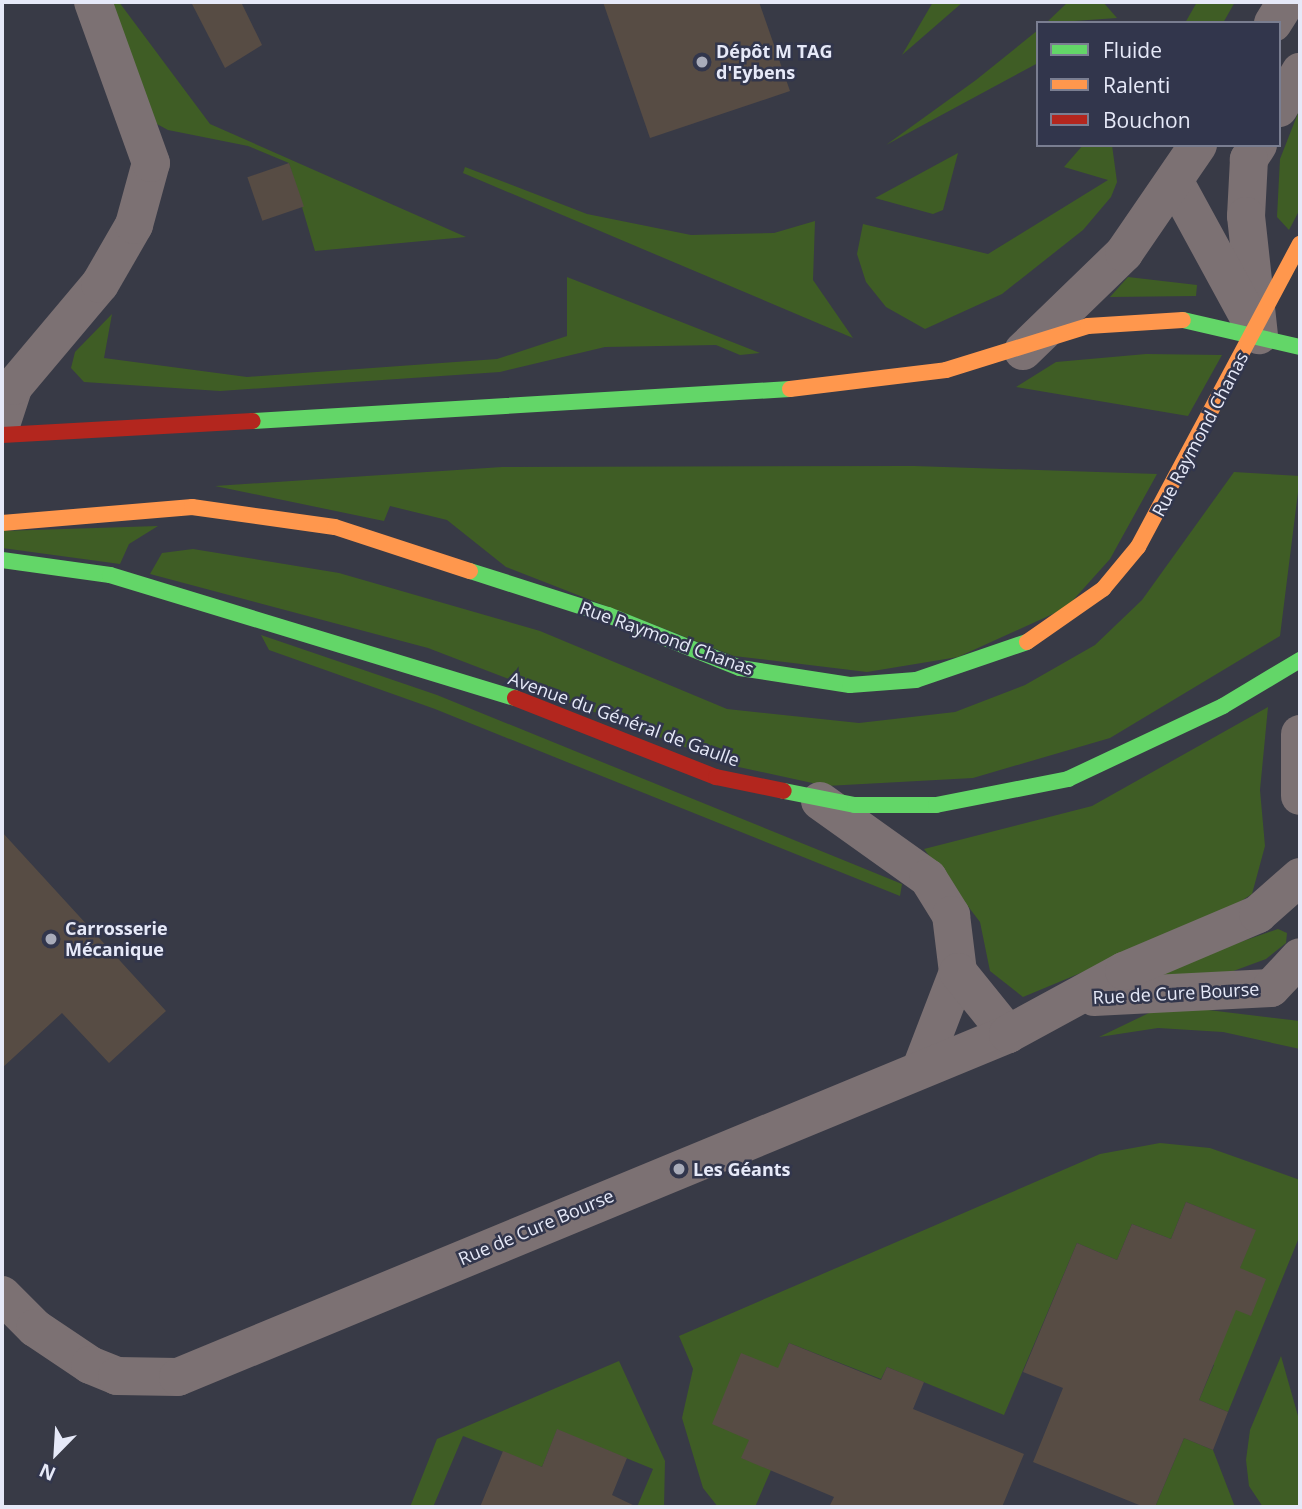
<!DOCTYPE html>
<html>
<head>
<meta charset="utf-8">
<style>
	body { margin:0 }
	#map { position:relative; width:1302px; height:1509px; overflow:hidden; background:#383a46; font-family:"Open Sans",sans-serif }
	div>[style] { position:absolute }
	.green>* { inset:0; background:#3f5d25 }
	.building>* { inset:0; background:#574c44; transform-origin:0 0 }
	.street>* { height:38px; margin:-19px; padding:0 19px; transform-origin:19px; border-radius:19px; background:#7c7173 }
	.fast>* { height:16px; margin:-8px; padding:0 8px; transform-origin:8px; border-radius:8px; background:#63d668 }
	.slow>* { height:16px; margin:-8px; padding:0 8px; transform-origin:8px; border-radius:8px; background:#ff974d }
	.jam>* { height:16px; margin:-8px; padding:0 8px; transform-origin:8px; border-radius:8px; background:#b3261e }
	.dots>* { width:19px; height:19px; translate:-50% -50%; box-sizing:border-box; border:4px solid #32364c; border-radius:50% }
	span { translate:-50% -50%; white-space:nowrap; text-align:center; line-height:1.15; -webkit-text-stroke:5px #32364c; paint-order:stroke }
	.poi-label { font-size:18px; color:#e6e9f8; font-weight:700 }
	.left { translate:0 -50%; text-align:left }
	.street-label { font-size:18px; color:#e6e9f8 }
	.frame { position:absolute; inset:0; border:4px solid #e6e9f8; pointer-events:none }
	.legend { position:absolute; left:1036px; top:21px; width:245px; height:126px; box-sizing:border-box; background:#32364c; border:2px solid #7a7e91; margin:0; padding:9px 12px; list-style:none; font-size:21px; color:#e6e9f8 }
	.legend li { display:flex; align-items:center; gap:14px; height:35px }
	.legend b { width:35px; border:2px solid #7a7e91 }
	.north { position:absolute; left:21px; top:1418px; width:70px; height:70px; -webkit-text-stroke:5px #32364c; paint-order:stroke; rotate:204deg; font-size:19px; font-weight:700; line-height:28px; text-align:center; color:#e6e9f8 }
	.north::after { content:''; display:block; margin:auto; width:24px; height:32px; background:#e6e9f8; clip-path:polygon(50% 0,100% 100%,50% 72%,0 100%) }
</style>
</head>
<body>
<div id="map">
	<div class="green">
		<div style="clip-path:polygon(103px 2px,119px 2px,210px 124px,466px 237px,315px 251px,289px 163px,248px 146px,168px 130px,144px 117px)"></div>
		<div style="clip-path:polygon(933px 2px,963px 2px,902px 55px)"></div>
		<div style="clip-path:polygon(1068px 2px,1103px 2px,1117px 18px,1046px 23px)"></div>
		<div style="clip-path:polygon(1197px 2px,1235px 2px,1223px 23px,1185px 23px)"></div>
		<div style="clip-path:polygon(1038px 30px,1038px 63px,886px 145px,976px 80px)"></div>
		<div style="clip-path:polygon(1300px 108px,1300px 209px,1289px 230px,1277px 217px,1280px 159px)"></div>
		<div style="clip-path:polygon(1083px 145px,1112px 145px,1117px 182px,1111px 197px,1083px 230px,1002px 294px,925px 329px,886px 307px,866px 282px,857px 254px,863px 224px,988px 254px,1108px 180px,1064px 167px)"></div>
		<div style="clip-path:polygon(958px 153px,943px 210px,933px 214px,875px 198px)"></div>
		<div style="clip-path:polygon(465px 167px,587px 214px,691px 235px,774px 233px,815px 221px,813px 280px,853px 338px,463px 173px)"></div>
		<div style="clip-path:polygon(567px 277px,760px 353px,740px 355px,716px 345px,605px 347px,500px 372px,220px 391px,84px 382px,71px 368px,75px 352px,112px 314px,104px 358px,247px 377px,497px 359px,567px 336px)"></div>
		<div style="clip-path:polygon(1128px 277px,1197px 285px,1196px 296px,1110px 297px)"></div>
		<div style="clip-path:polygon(1146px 354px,1222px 355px,1188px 416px,1016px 387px,1056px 362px)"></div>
		<div style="clip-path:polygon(914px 466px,1157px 474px,1110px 559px,1066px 608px,958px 657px,867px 672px,734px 656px,506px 567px,447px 520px,390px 506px,384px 521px,215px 486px,502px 467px)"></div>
		<div style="clip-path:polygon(1234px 472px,1300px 476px,1280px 636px,1110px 738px,973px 778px,826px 786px,734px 766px,428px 648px,150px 574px,162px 553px,193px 549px,339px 573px,540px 631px,727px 709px,859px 723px,955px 712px,1025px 685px,1095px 645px,1142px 600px)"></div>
		<div style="clip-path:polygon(158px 526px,129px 544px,120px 564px,2px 548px,2px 531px)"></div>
		<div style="clip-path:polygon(261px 635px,437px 695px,853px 864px,902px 884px,900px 896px,435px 709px,269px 650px)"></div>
		<div style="clip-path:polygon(1268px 707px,1260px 790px,1265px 846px,1252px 894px,1220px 915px,1023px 997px,990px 971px,980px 922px,924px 849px,1092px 806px)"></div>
		<div style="clip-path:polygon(1278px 929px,1287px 933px,1286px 943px,1266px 959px,1228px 973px,1131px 980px)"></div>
		<div style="clip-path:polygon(1200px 1009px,1300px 1021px,1300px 1049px,1223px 1032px,1158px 1028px,1099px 1037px,1151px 1012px)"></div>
		<div style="clip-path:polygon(1160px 1143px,1210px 1148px,1300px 1180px,1300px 1235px,1228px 1412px,1199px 1400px,1214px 1365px,1203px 1359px,1255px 1230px,1186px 1202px,1171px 1239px,1132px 1224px,1117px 1260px,1077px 1243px,1004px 1415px,887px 1367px,881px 1379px,789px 1343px,742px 1458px,771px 1470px,755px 1507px,718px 1507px,703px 1488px,682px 1418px,693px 1369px,679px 1336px,1100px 1154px)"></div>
		<div style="clip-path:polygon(1281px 1356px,1300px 1423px,1300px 1507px,1263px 1507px,1249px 1486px,1246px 1460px,1250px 1430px)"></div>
		<div style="clip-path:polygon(619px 1361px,665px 1461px,664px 1507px,637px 1507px,653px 1469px,557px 1430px,542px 1467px,463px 1436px,433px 1507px,410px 1507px,437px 1439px)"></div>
		<div style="clip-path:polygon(1184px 1438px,1213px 1450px,1235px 1507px,1155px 1507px)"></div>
	</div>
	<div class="building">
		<div style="clip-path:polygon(191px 2px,241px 2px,262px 45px,225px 68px)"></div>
		<div style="clip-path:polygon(603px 2px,759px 2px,790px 91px,650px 138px)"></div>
		<div style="left:289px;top:163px;width:46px;height:44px;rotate:71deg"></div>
		<div style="clip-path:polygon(2px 832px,166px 1011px,109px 1063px,62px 1013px,2px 1068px)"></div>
		<div style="clip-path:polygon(1186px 1202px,1256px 1230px,1240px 1268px,1266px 1279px,1251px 1316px,1236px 1310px,1199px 1400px,1228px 1412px,1213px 1450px,1184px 1438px,1155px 1507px,1144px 1507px,1033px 1462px,1063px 1388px,1023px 1372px,1077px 1243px,1117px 1260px,1132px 1224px,1171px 1239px)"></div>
		<div style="clip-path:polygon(789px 1343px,881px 1380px,887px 1367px,924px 1382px,913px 1409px,1024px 1454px,1002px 1507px,829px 1507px,834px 1497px,741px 1458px,749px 1440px,712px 1424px,741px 1353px,778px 1368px)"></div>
		<div style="clip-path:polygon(557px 1429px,627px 1458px,612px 1495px,637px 1507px,480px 1507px,503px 1451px,542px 1467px)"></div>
	</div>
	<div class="street">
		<div style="left:1273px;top:23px;width:25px;rotate:-58deg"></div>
		<div style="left:1279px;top:108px;width:42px;rotate:-59.7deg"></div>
		<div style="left:1258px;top:145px;width:17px;rotate:123deg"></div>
		<div style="left:1249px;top:159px;width:57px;rotate:93deg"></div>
		<div style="left:1246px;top:216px;width:120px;rotate:83.8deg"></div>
		<div style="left:1175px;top:182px;width:155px;rotate:61.4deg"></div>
		<div style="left:1023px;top:351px;width:141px;rotate:-44.1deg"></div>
		<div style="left:1124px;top:253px;width:131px;rotate:-55.6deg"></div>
		<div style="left:2px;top:422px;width:38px;rotate:-72deg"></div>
		<div style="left:14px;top:386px;width:133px;rotate:-49.9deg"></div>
		<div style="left:100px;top:284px;width:68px;rotate:-60deg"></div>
		<div style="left:134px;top:225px;width:64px;rotate:-74.7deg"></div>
		<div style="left:151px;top:163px;width:171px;rotate:-109.8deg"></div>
		<div style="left:1300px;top:734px;width:62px;rotate:90deg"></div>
		<div style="left:820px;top:801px;width:133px;rotate:35.5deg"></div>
		<div style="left:928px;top:878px;width:44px;rotate:58.1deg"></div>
		<div style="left:951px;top:915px;width:57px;rotate:83deg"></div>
		<div style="left:958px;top:972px;width:101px;rotate:111deg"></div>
		<div style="left:958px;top:972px;width:80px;rotate:51.1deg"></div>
		<div style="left:1094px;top:997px;width:177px;rotate:-2.9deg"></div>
		<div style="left:1271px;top:988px;width:42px;rotate:-46.9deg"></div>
		<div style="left:2px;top:1295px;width:47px;rotate:45deg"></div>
		<div style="left:35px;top:1328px;width:66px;rotate:33.9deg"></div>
		<div style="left:90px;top:1365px;width:29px;rotate:22deg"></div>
		<div style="left:117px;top:1376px;width:61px;rotate:0.9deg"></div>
		<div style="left:178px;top:1377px;width:898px;rotate:-22.45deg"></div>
		<div style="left:1008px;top:1034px;width:132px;rotate:-28.5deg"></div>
		<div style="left:1124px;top:971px;width:146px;rotate:-23deg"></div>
		<div style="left:1258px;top:914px;width:56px;rotate:-41.4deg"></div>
	</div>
	<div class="fast">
		<div style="left:1183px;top:320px;width:120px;rotate:13deg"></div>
		<div style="left:253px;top:421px;width:538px;rotate:-3.41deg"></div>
		<div style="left:2px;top:560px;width:109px;rotate:7.9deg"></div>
		<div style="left:110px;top:575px;width:423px;rotate:16.9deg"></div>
		<div style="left:470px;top:571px;width:145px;rotate:17.7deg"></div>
		<div style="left:608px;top:615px;width:142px;rotate:21.9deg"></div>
		<div style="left:740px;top:668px;width:111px;rotate:8.8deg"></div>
		<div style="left:850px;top:685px;width:66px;rotate:-4.3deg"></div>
		<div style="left:916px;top:680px;width:117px;rotate:-18.9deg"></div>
		<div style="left:784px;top:791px;width:72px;rotate:11.2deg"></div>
		<div style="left:855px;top:805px;width:81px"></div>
		<div style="left:936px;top:805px;width:135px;rotate:-11.1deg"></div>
		<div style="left:1068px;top:779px;width:171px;rotate:-25.2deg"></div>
		<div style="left:1223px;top:706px;width:90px;rotate:-30.9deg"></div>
	</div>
	<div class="slow">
		<div style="left:790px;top:389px;width:157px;rotate:-6.9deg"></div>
		<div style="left:946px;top:370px;width:149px;rotate:-17.2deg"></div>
		<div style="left:1088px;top:326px;width:95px;rotate:-3.6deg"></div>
		<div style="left:2px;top:523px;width:191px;rotate:-4.8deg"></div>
		<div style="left:192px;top:507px;width:144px;rotate:8deg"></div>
		<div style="left:335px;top:527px;width:142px;rotate:18.1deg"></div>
		<div style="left:1027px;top:642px;width:93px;rotate:-34.9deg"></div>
		<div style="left:1103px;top:589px;width:55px;rotate:-50.2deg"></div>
		<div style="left:1138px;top:547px;width:344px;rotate:-61.9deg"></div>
	</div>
	<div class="jam">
		<div style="left:2px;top:435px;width:251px;rotate:-3.2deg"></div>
		<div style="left:515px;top:698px;width:216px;rotate:21.5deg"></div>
		<div style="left:716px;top:777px;width:69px;rotate:11.6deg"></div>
	</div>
	<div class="dots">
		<div style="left:702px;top:62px;background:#a9acba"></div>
		<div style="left:51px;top:939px;background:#a9acba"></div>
		<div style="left:679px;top:1169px;background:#a9acba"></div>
	</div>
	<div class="poi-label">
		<span class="left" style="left:716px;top:62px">Dépôt M TAG<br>d'Eybens</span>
		<span class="left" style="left:65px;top:939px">Carrosserie<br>Mécanique</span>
		<span class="left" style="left:693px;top:1169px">Les Géants</span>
	</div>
	<div class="street-label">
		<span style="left:1200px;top:434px;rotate:-62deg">Rue Raymond Chanas</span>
		<span style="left:667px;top:638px;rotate:20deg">Rue Raymond Chanas</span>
		<span style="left:624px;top:719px;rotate:20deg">Avenue du Général de Gaulle</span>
		<span style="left:1176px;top:993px;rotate:-3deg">Rue de Cure Bourse</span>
		<span style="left:536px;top:1227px;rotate:-23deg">Rue de Cure Bourse</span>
	</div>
	<div class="frame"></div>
	<ul class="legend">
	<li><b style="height:9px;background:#63d668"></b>Fluide</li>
	<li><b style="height:9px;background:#ff974d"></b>Ralenti</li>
	<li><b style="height:9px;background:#b3261e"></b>Bouchon</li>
	</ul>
	<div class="north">N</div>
</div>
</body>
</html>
